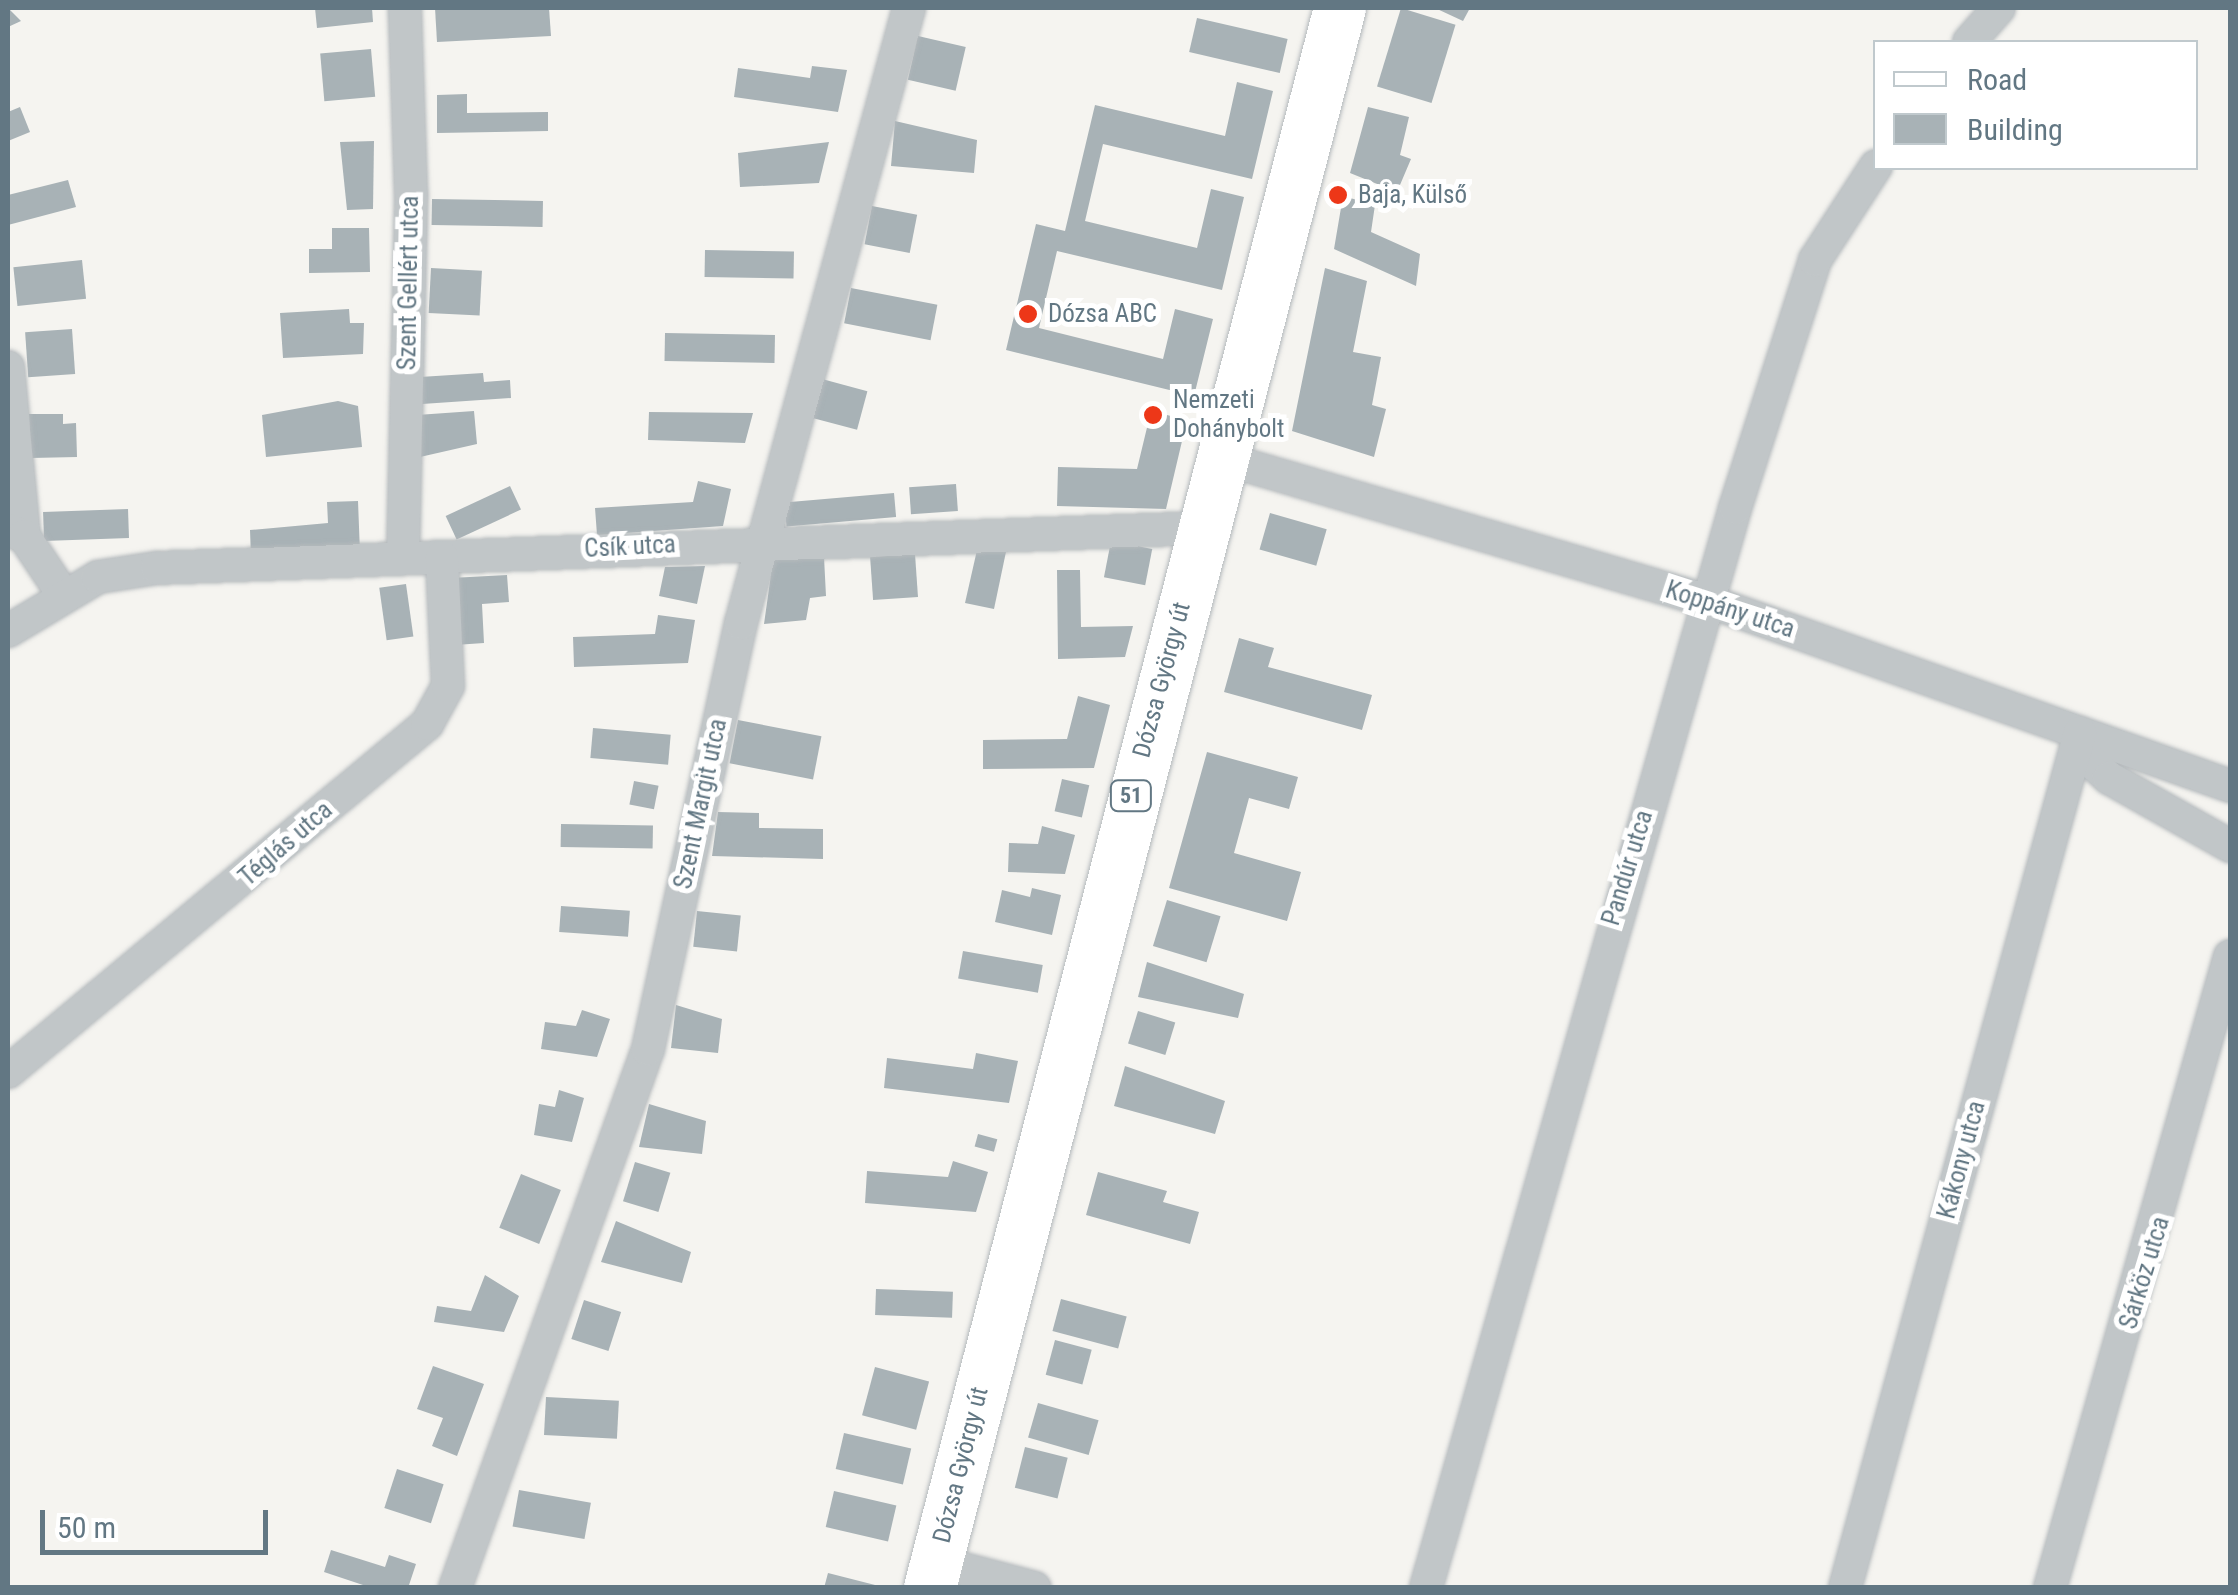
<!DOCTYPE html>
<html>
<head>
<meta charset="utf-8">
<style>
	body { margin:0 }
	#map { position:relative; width:2238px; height:1595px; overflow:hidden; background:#f5f4f0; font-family:"Roboto Condensed",sans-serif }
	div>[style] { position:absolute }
	.building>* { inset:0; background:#a8b2b6; transform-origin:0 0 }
	.roads { filter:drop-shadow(0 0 2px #b4b9bc) drop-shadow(0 0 2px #b4b9bc) }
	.minor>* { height:32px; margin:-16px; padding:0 16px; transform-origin:16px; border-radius:16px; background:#c1c6c8 }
	.primary>* { height:52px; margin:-26px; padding:0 26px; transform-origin:26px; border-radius:26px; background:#fff }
	.dots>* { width:28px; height:28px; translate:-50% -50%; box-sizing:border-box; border:5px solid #fff; border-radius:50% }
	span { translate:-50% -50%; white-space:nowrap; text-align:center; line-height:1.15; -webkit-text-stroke:10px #fff; paint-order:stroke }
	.shield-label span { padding:2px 8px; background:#fff; border:2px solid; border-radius:8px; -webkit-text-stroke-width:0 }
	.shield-label { font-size:22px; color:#627783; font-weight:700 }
	.poi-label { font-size:25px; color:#627783 }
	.left { translate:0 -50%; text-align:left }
	.street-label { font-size:25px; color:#627783 }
	.frame { position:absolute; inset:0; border:10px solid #627783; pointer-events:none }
	.legend { position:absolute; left:1873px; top:40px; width:325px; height:130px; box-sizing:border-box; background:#fff; border:2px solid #c0c9cd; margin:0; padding:12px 18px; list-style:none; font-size:30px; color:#627783 }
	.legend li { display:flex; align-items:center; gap:20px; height:50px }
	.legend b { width:50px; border:2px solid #c0c9cd }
	.scale { position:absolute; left:40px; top:1510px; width:228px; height:45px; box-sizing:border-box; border:5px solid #627783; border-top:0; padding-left:12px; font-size:30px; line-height:35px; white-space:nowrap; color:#627783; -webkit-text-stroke:8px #fff; paint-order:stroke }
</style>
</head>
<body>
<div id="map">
	<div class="building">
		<div style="clip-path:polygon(8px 8px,21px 21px,8px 27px)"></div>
		<div style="clip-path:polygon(315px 8px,372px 8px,373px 22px,317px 28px)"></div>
		<div style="clip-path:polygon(435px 8px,549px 8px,551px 36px,437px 42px)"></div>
		<div style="left:1401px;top:8px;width:57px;height:82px;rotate:17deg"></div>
		<div style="clip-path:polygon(1435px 8px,1470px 8px,1463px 21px)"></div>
		<div style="left:1197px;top:18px;width:93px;height:35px;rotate:13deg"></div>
		<div style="left:918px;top:36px;width:49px;height:45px;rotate:13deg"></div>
		<div style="left:371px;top:49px;width:48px;height:51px;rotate:85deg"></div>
		<div style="clip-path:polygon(812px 66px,847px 70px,838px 112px,734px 97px,738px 68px,810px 78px)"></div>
		<div style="clip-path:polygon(1237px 82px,1273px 91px,1252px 179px,1103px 144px,1085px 221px,1197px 248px,1211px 189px,1244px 197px,1222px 290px,1057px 251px,1039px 328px,1163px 359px,1175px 309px,1213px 319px,1194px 396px,1006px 350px,1036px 224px,1065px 231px,1095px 105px,1225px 136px)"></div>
		<div style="clip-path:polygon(467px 94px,467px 113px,548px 112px,548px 131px,437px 133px,437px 95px)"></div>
		<div style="clip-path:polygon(20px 107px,30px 132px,8px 141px,8px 112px)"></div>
		<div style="clip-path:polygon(1368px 107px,1409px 117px,1400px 155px,1411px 159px,1397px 192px,1350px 173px)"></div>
		<div style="clip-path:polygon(895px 121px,977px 140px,974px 173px,891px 166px)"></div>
		<div style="clip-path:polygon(374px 141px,373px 209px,347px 210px,340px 142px)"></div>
		<div style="clip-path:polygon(829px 142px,819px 183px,740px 187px,738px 153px)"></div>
		<div style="clip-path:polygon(68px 180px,76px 207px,8px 225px,8px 195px)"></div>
		<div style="clip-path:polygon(1343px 196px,1375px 205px,1371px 232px,1420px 254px,1416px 286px,1334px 249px)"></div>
		<div style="left:432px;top:199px;width:111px;height:26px;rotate:1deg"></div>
		<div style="left:872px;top:206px;width:46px;height:39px;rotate:11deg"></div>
		<div style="clip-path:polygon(332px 228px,369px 228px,370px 272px,309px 273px,309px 249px,332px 249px)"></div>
		<div style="left:705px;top:250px;width:89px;height:27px;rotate:1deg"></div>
		<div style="left:82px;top:260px;width:39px;height:69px;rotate:84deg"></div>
		<div style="left:431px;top:268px;width:51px;height:45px;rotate:3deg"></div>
		<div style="clip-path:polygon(1325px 268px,1367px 281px,1353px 352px,1381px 357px,1372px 405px,1386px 409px,1374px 457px,1292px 431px)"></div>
		<div style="left:851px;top:288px;width:88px;height:36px;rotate:11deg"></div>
		<div style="clip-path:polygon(349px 309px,350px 323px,364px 323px,363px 354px,283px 358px,280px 313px)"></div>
		<div style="left:72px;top:329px;width:45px;height:47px;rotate:86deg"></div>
		<div style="left:665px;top:333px;width:110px;height:28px;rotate:1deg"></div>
		<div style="clip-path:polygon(483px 373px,484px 382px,510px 380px,511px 398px,422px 404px,420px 377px)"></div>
		<div style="left:822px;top:379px;width:47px;height:40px;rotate:15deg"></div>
		<div style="clip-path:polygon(338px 401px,358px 406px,362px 447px,266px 457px,262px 415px)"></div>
		<div style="clip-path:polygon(474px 411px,477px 444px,420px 457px,417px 415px)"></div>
		<div style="clip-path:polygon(1151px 411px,1187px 420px,1166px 509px,1057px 506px,1058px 467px,1137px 469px)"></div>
		<div style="clip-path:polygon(649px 412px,753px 413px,745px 443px,648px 440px)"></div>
		<div style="clip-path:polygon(29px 414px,63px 414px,63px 424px,76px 423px,77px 457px,31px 458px)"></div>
		<div style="clip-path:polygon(698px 481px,731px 489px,723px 526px,597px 535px,595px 508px,693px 502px)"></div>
		<div style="left:956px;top:484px;width:27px;height:47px;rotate:86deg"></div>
		<div style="left:510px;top:486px;width:26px;height:71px;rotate:65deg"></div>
		<div style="left:894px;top:493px;width:24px;height:110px;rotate:85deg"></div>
		<div style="clip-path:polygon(358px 501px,360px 553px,251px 557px,250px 530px,328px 523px,327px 502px)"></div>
		<div style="left:128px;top:509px;width:29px;height:85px;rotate:88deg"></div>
		<div style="left:1270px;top:513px;width:59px;height:38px;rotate:16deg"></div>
		<div style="left:1111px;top:541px;width:42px;height:37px;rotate:11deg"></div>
		<div style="clip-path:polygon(1007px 547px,994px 609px,965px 603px,977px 550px)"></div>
		<div style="left:915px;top:554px;width:43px;height:45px;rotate:86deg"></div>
		<div style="clip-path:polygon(824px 557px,826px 596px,810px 598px,806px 620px,764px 624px,773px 560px)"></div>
		<div style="clip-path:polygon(705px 566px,697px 604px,659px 596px,665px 567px)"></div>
		<div style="clip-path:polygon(1057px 570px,1080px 570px,1081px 627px,1133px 626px,1125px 657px,1058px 659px)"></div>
		<div style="clip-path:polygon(507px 575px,509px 602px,482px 604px,484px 643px,455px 645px,451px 578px)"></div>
		<div style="left:406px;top:584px;width:53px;height:27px;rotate:82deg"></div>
		<div style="clip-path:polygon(658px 615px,695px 620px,688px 663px,574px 667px,573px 637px,655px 634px)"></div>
		<div style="clip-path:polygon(1239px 638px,1274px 648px,1268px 667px,1372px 695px,1362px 730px,1224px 692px)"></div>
		<div style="clip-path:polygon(1078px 696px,1110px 705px,1094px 768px,983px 769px,983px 740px,1067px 739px)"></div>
		<div style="left:738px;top:720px;width:85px;height:44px;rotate:11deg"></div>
		<div style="left:593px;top:728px;width:78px;height:30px;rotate:5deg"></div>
		<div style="clip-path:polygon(1207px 752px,1298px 777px,1289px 809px,1249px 798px,1234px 853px,1301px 872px,1287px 921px,1169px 888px)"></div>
		<div style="left:1062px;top:779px;width:28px;height:33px;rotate:13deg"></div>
		<div style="left:634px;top:781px;width:25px;height:24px;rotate:11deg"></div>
		<div style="clip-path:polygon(718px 812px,759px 813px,759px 828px,823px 829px,823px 859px,712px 856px)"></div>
		<div style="left:561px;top:824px;width:92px;height:23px;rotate:1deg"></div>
		<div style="clip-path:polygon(1042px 826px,1075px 835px,1065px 874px,1008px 872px,1009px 843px,1038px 844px)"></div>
		<div style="clip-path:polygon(1032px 888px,1061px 895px,1052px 935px,995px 922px,1002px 890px,1030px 897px)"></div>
		<div style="left:1167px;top:900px;width:56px;height:48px;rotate:17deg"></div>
		<div style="left:561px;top:906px;width:69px;height:26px;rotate:4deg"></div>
		<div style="left:697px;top:911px;width:44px;height:36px;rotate:6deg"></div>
		<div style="left:963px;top:951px;width:81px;height:28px;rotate:10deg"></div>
		<div style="clip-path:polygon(1147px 962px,1244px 994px,1238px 1018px,1138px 997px)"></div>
		<div style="clip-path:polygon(676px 1005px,722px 1019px,718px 1053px,671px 1048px)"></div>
		<div style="clip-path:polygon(582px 1010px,610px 1019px,597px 1057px,541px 1049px,545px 1022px,576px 1026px)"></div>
		<div style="left:1138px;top:1011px;width:39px;height:34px;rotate:17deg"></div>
		<div style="clip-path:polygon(976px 1053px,1018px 1061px,1009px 1103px,884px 1088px,887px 1058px,973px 1069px)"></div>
		<div style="clip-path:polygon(1125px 1066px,1225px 1101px,1215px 1134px,1114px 1106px)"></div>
		<div style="clip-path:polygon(559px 1090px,584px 1098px,572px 1142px,534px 1135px,539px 1104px,555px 1107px)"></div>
		<div style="clip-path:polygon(649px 1104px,706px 1121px,702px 1154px,639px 1147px)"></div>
		<div style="left:978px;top:1134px;width:20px;height:13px;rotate:15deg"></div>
		<div style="clip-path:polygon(953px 1161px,988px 1172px,976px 1212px,865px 1203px,867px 1171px,948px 1177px)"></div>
		<div style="left:635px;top:1162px;width:37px;height:41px;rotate:17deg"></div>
		<div style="clip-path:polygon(1098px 1172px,1167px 1191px,1163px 1202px,1199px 1212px,1190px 1244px,1086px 1215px)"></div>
		<div style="left:521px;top:1174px;width:43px;height:58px;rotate:22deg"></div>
		<div style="clip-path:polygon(616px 1221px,691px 1252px,682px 1283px,601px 1262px)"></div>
		<div style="clip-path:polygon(485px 1275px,519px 1296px,504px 1332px,434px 1322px,437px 1306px,471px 1311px)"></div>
		<div style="left:876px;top:1289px;width:77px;height:26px;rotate:2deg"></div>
		<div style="left:1061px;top:1299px;width:68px;height:33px;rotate:15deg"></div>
		<div style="left:584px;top:1300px;width:39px;height:41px;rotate:18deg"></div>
		<div style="left:1055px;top:1340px;width:38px;height:36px;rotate:15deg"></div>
		<div style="clip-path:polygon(433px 1366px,484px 1384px,457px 1456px,432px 1446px,443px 1418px,417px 1409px)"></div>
		<div style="left:875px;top:1367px;width:56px;height:50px;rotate:15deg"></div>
		<div style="left:546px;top:1397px;width:73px;height:38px;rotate:3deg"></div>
		<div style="left:1038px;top:1403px;width:63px;height:36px;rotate:16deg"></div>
		<div style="left:844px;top:1433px;width:69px;height:37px;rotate:13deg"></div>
		<div style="left:1025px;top:1447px;width:44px;height:42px;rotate:14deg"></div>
		<div style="left:397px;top:1469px;width:49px;height:41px;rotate:18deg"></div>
		<div style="left:519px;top:1490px;width:73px;height:37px;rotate:10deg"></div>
		<div style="left:834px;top:1491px;width:64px;height:37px;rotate:13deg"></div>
		<div style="clip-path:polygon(331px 1550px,385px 1567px,389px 1555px,416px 1564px,408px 1588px,372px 1588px,324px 1572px)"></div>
		<div style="clip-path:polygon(828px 1573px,879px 1586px,879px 1588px,824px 1588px)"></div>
	</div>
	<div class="roads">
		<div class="minor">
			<div style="left:1969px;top:42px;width:45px;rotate:-48.6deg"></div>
			<div style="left:8px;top:367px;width:170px;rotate:84.6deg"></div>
			<div style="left:1221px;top:458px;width:508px;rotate:16.36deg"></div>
			<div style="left:1708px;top:601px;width:554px;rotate:19.51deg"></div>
			<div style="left:8px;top:530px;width:17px;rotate:21deg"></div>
			<div style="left:24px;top:536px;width:69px;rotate:56.3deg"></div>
			<div style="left:403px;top:558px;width:365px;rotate:-88.7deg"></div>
			<div style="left:411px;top:193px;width:185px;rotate:-91.9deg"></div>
			<div style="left:8px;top:631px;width:105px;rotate:-31deg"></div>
			<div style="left:98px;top:577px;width:60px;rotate:-8.7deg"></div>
			<div style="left:157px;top:568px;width:1047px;rotate:-2.19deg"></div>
			<div style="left:2076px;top:748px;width:45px;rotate:42.3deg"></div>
			<div style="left:2109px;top:778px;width:139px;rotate:29.3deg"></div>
			<div style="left:8px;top:1072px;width:545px;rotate:-39.71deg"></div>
			<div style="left:427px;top:724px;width:43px;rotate:-61.1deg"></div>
			<div style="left:448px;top:686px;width:129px;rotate:-92.7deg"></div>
			<div style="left:937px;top:1562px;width:101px;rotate:14.9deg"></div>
			<div style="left:455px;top:1588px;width:573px;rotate:-70.3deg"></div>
			<div style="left:648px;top:1049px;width:436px;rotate:-77.7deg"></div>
			<div style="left:741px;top:623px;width:638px;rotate:-74.72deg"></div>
			<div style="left:1426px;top:1588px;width:1123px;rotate:-74.03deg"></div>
			<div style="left:1735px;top:508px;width:261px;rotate:-72.1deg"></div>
			<div style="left:1815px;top:260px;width:112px;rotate:-57deg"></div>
			<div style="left:1845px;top:1588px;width:887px;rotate:-74.63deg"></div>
			<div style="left:2050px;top:1588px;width:657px;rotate:-74.1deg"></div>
		</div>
		<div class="primary">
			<div style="left:930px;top:1588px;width:1632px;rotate:-75.45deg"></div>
		</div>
	</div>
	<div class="dots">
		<div style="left:1338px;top:195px;background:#ed3718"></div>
		<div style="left:1028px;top:314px;background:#ed3718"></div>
		<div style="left:1153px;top:415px;background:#ed3718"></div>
	</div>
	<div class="shield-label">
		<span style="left:1131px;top:796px">51</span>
	</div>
	<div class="poi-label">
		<span class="left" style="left:1358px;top:195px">Baja, Külső</span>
		<span class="left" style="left:1048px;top:314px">Dózsa ABC</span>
		<span class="left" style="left:1173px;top:415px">Nemzeti<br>Dohánybolt</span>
	</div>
	<div class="street-label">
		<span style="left:409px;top:283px;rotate:-89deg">Szent Gellért utca</span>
		<span style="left:630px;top:547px;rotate:-3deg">Csík utca</span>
		<span style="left:1730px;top:610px;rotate:18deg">Koppány utca</span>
		<span style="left:1162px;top:680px;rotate:-75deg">Dózsa György út</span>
		<span style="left:701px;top:804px;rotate:-78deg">Szent Margit utca</span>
		<span style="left:286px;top:844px;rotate:-41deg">Téglás utca</span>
		<span style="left:1628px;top:868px;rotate:-73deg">Pandúr utca</span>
		<span style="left:1962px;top:1160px;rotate:-75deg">Kákony utca</span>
		<span style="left:2145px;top:1273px;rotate:-73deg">Sárköz utca</span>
		<span style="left:961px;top:1465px;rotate:-76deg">Dózsa György út</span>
	</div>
	<div class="frame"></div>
	<ul class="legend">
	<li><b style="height:12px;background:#fff"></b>Road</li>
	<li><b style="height:28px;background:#a8b2b6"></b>Building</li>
	</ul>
	<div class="scale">50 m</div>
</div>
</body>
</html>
